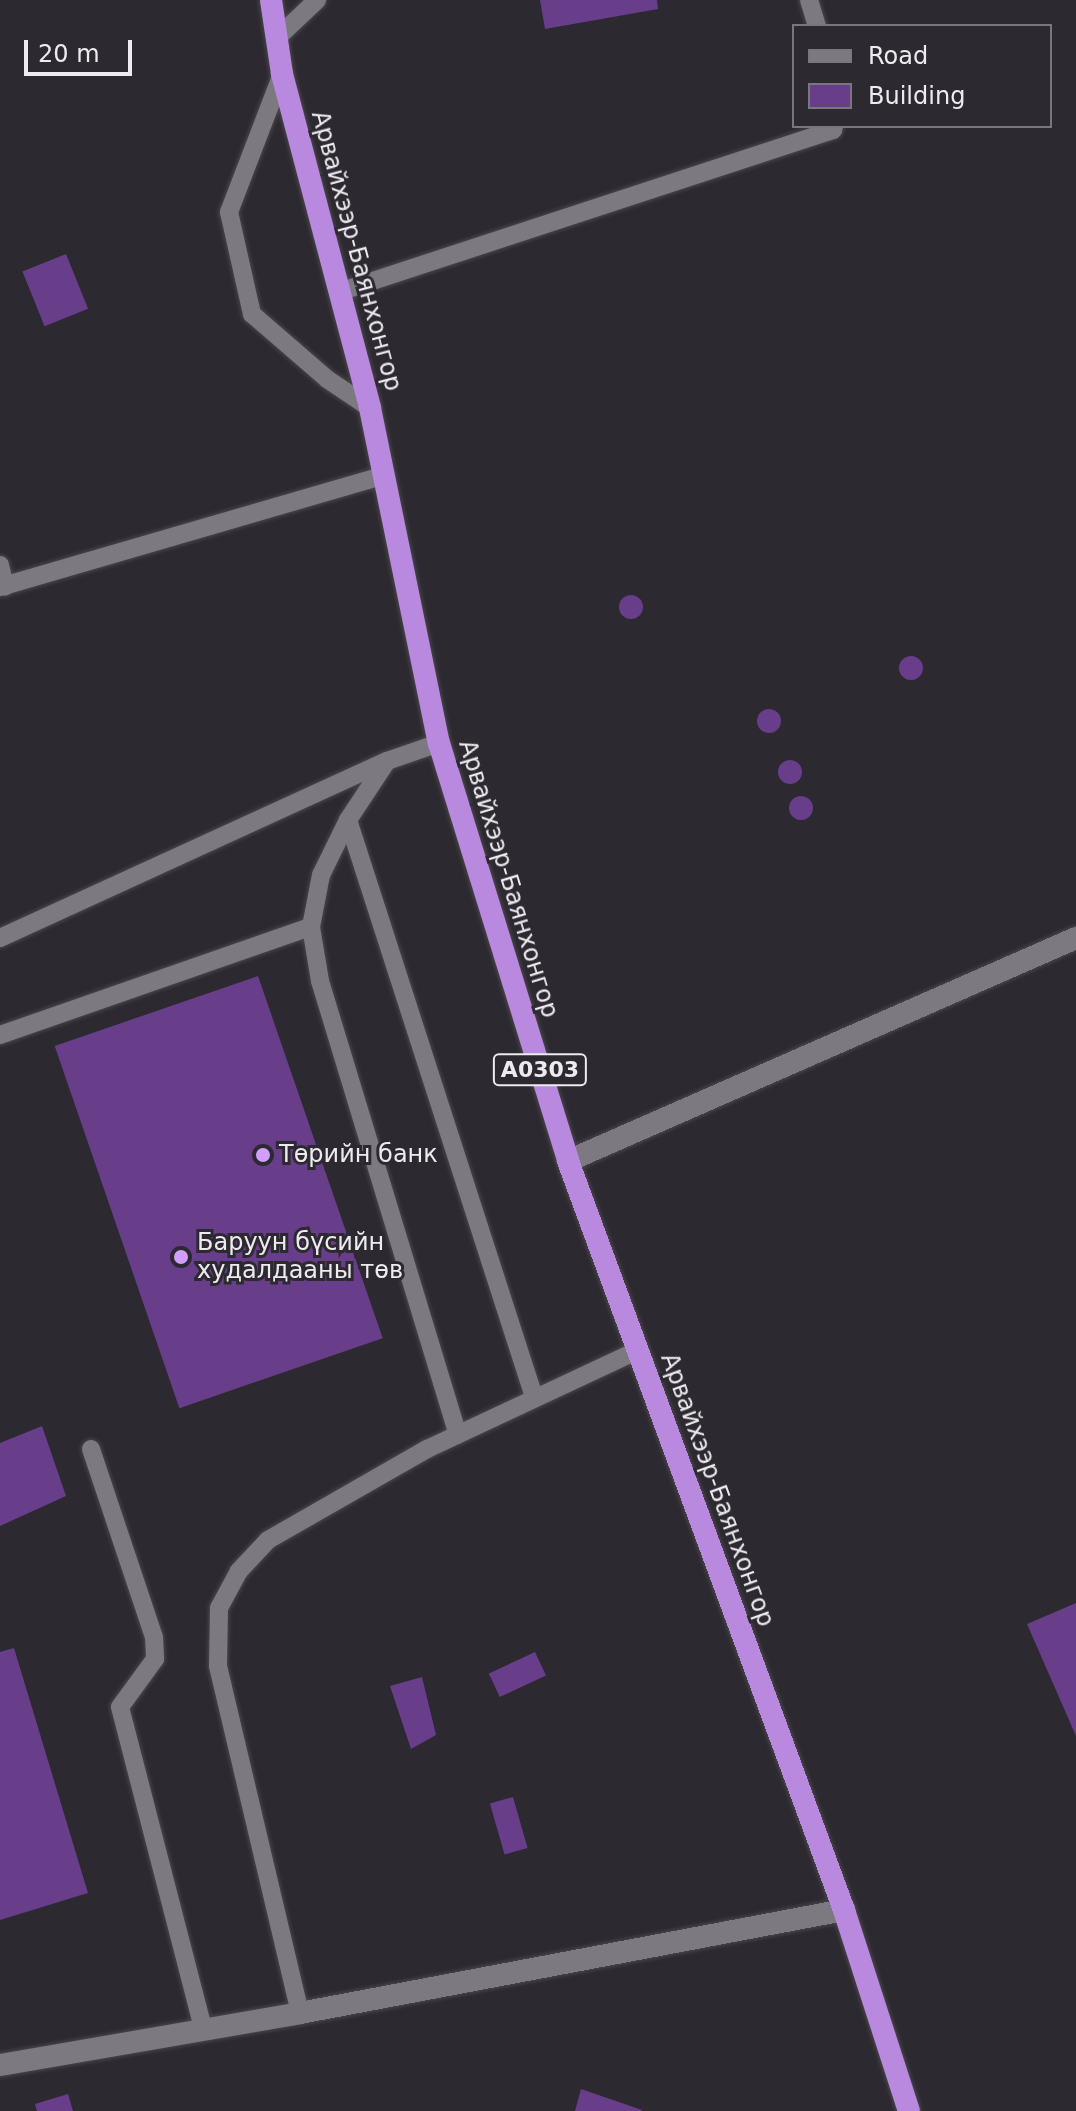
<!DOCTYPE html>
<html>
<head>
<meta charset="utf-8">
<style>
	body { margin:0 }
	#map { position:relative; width:1076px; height:2111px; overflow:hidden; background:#2d2930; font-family:"DejaVu Sans",sans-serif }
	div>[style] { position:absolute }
	.building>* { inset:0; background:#683d89; transform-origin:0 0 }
	.round { border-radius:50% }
	.roads { filter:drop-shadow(0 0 2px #49464c) drop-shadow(0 0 2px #49464c) }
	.service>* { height:18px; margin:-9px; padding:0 9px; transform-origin:9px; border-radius:9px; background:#7d7981 }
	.minor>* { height:22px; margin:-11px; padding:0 11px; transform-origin:11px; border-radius:11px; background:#7d7981 }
	.tertiary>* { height:22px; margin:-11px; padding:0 11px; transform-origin:11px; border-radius:11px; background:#7d7981 }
	.trunk>* { height:22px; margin:-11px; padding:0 11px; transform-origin:11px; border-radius:11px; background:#b989e0 }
	.dots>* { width:22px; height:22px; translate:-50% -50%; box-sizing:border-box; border:4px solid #2d2930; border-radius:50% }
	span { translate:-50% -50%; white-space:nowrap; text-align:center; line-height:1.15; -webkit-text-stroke:6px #2d2930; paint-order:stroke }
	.shield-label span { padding:2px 6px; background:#2d2930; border:2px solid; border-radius:6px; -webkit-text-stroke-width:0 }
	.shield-label { font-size:22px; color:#edebef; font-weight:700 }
	.street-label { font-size:24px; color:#edebef }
	.poi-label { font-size:24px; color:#edebef }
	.left { translate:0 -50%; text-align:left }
	.legend { position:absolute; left:792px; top:24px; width:260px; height:104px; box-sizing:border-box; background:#2d2930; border:2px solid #7a777c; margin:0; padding:10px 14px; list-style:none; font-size:24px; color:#edebef }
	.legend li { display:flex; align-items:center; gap:16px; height:40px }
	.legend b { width:40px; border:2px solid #7a777c }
	.scale { position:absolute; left:24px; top:40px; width:108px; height:36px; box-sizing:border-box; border:4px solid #edebef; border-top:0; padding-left:10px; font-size:24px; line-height:28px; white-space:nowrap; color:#edebef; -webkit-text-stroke:6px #2d2930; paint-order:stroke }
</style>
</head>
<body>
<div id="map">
	<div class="building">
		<div style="clip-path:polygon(540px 0,657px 0,658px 9px,545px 29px)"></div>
		<div style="left:66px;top:254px;width:59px;height:47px;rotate:68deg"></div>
		<div class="round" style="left:619px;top:595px;width:24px;height:24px"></div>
		<div class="round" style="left:899px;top:656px;width:24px;height:24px"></div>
		<div class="round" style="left:757px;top:709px;width:24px;height:24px"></div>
		<div class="round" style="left:778px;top:760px;width:24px;height:24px"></div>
		<div class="round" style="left:789px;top:796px;width:24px;height:24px"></div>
		<div style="left:258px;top:976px;width:383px;height:215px;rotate:71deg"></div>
		<div style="clip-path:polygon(42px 1426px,66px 1496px,0 1526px,0 1443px)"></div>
		<div style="clip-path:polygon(1076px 1603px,1076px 1736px,1027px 1624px)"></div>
		<div style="clip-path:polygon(14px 1648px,88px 1893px,0 1920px,0 1652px)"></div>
		<div style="left:535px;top:1652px;width:26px;height:51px;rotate:65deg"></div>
		<div style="clip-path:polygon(422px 1677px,436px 1735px,411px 1749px,390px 1686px)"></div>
		<div style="left:513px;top:1797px;width:53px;height:24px;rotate:74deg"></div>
		<div style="clip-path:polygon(581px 2089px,642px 2110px,642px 2111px,575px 2111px)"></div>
		<div style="clip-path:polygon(68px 2094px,73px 2111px,37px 2111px,35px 2104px)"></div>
	</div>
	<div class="roads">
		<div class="service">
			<div style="left:809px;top:0;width:27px;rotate:73deg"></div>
			<div style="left:278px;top:37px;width:54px;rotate:-43.5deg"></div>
			<div style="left:282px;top:74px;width:148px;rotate:111deg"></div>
			<div style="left:229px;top:212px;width:105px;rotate:77.3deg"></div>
			<div style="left:252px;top:314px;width:99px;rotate:40.9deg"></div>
			<div style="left:327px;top:379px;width:52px;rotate:34deg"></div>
			<div style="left:339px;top:292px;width:520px;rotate:-18.16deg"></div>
			<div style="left:833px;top:130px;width:4px;rotate:-76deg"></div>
			<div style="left:0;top:565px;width:22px;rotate:77deg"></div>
			<div style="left:0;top:587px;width:398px;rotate:-16.2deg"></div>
			<div style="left:439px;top:743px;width:55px;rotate:160.9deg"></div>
			<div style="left:387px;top:761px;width:71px;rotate:123.5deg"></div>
			<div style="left:348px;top:820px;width:61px;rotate:116.1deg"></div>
			<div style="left:321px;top:875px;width:53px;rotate:100.9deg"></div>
			<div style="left:311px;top:927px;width:55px;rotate:80.5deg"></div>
			<div style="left:320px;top:981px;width:474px;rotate:73.1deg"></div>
			<div style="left:348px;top:820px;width:606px;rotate:72.13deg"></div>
			<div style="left:0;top:938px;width:426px;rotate:-24.6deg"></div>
			<div style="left:0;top:1035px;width:329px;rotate:-19.2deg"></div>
			<div style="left:91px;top:1449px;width:198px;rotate:71.5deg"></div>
			<div style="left:154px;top:1637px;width:22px;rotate:87deg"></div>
			<div style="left:155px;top:1659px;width:59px;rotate:126.1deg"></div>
			<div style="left:120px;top:1707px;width:333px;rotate:75.5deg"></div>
			<div style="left:300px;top:2013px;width:357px;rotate:-103.3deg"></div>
			<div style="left:218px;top:1666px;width:58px;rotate:-89deg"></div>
			<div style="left:219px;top:1608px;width:42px;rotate:-61.6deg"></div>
			<div style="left:239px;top:1571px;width:42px;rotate:-46.9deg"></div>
			<div style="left:268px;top:1540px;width:183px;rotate:-29.8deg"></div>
			<div style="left:427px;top:1449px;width:233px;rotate:-25.1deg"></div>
		</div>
		<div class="minor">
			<div style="left:568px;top:1161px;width:555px;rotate:-23.7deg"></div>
		</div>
		<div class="tertiary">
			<div style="left:0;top:2065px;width:304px;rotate:-9.8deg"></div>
			<div style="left:300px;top:2013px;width:554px;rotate:-10.72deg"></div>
		</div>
		<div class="trunk">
			<div style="left:271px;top:0;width:75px;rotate:81.5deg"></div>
			<div style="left:282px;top:74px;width:345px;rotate:75.2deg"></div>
			<div style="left:370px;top:408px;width:342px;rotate:78.4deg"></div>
			<div style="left:439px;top:743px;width:437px;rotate:72.8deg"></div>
			<div style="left:568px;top:1161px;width:798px;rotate:69.77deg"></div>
			<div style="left:844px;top:1910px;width:211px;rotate:72.1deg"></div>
		</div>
	</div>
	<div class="dots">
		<div style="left:263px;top:1155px;background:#d19dfe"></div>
		<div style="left:181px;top:1257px;background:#d19dfe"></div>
	</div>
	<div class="shield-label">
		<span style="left:540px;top:1070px">A0303</span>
	</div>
	<div class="street-label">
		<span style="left:356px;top:251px;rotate:75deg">Арвайхээр-Баянхонгор</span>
		<span style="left:508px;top:879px;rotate:73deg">Арвайхээр-Баянхонгор</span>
		<span style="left:717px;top:1490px;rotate:70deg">Арвайхээр-Баянхонгор</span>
	</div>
	<div class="poi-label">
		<span class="left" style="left:279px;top:1155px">Төрийн банк</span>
		<span class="left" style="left:197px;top:1257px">Баруун бүсийн<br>худалдааны төв</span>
	</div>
	<ul class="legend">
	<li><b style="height:10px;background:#7d7981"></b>Road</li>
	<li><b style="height:22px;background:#683d89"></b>Building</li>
	</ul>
	<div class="scale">20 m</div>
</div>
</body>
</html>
